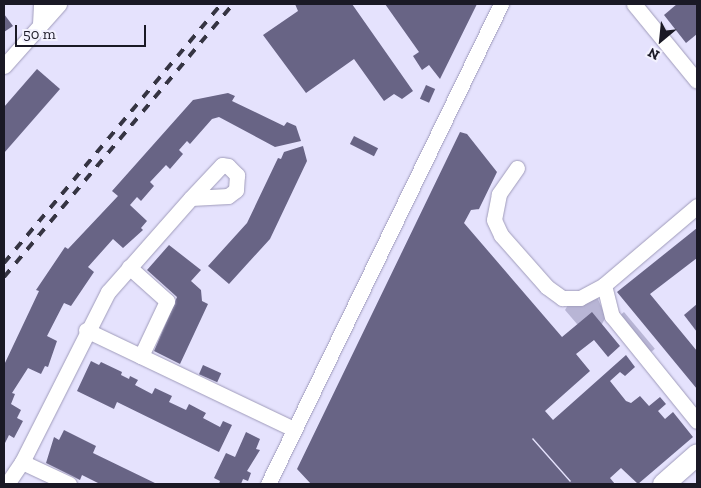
<!DOCTYPE html>
<html>
<head>
<meta charset="utf-8">
<style>
	body { margin:0 }
	#map { position:relative; width:701px; height:488px; overflow:hidden; background:#e5e2fd; font-family:"Zilla Slab",serif }
	div>[style] { position:absolute }
	.green>* { inset:0; background:#b8b5d5; transform-origin:0 0 }
	.building>* { inset:0; background:#686485; transform-origin:0 0 }
	.roads { filter:drop-shadow(0 0 1px #9f9bba) drop-shadow(0 0 1px #9f9bba) }
	.street>* { height:15px; margin:-7.5px; padding:0 7.5px; transform-origin:7.5px; border-radius:7.5px; background:#fff }
	.secondary>* { height:21px; margin:-10.5px; padding:0 10.5px; transform-origin:10.5px; border-radius:10.5px; background:#fff }
	.rail>* { height:4px; margin-top:-2px; transform-origin:0; background:repeating-linear-gradient(90deg,#353442 0 9px,transparent 0 18px) }
	span { translate:-50% -50%; white-space:nowrap; text-align:center; line-height:1.15; -webkit-text-stroke:4px #f2f1fe; paint-order:stroke }
	.frame { position:absolute; inset:0; border:5px solid #1a1925; pointer-events:none }
	.north { position:absolute; left:636px; top:15px; width:50px; height:50px; -webkit-text-stroke:4px #f2f1fe; paint-order:stroke; rotate:208deg; font-size:14px; font-weight:700; line-height:20px; text-align:center; color:#1a1925 }
	.north::after { content:''; display:block; margin:auto; width:18px; height:22px; background:#1a1925; clip-path:polygon(50% 0,100% 100%,50% 72%,0 100%) }
	.scale { position:absolute; left:15px; top:25px; width:131px; height:22px; box-sizing:border-box; border:2px solid #1a1925; border-top:0; padding-left:6px; font-size:15px; line-height:18px; white-space:nowrap; color:#1a1925; -webkit-text-stroke:4px #f2f1fe; paint-order:stroke }
</style>
</head>
<body>
<div id="map">
	<div class="green">
		<div style="clip-path:polygon(597px 297px,606px 317px,602px 324px,577px 324px,565px 310px,568px 305px)"></div>
		<div style="left:624px;top:312px;width:48px;height:8px;rotate:50deg"></div>
	</div>
	<div class="building">
		<div style="clip-path:polygon(295px 4px,352px 4px,413px 91px,402px 99px,394px 94px,384px 101px,354px 59px,306px 93px,263px 35px,298px 11px)"></div>
		<div style="clip-path:polygon(385px 4px,477px 4px,440px 79px,429px 65px,422px 70px,413px 56px,419px 52px)"></div>
		<div style="clip-path:polygon(677px 4px,697px 4px,697px 34px,686px 43px,664px 15px)"></div>
		<div style="clip-path:polygon(4px 14px,13px 26px,4px 32px)"></div>
		<div style="clip-path:polygon(37px 69px,60px 89px,4px 153px,4px 107px)"></div>
		<div style="left:426px;top:85px;width:10px;height:15px;rotate:24deg"></div>
		<div style="clip-path:polygon(228px 93px,235px 96px,232px 101px,284px 126px,287px 122px,296px 126px,301px 141px,275px 147px,219px 117px,212px 119px,190px 144px,187px 141px,179px 150px,183px 154px,170px 169px,166px 165px,150px 182px,154px 186px,141px 201px,137px 197px,130px 205px,147px 221px,141px 228px,143px 230px,123px 248px,113px 239px,88px 267px,94px 272px,71px 306px,64px 303px,47px 336px,57px 341px,48px 367px,45px 366px,41px 374px,28px 368px,12px 393px,15px 394px,11px 404px,21px 410px,17px 418px,23px 421px,14px 438px,9px 435px,4px 445px,4px 365px,39px 291px,36px 290px,65px 247px,68px 249px,118px 196px,112px 191px,193px 100px)"></div>
		<div style="clip-path:polygon(evenodd,460px 132px,467px 134px,497px 172px,479px 209px,471px 210px,464px 223px,562px 337px,592px 312px,620px 346px,608px 357px,594px 340px,576px 354px,590px 371px,545px 411px,553px 420px,626px 355px,635px 367px,625px 376px,620px 372px,610px 381px,626px 401px,631px 403px,640px 396px,649px 406px,660px 397px,666px 404px,658px 411px,665px 419px,673px 412px,693px 437px,638px 484px,621px 468px,610px 478px,615px 484px,311px 484px,297px 469px,460px 132px,533px 438px,571px 481px,570px 482px,532px 439px,533px 438px)"></div>
		<div style="left:354px;top:136px;width:27px;height:9px;rotate:27deg"></div>
		<div style="clip-path:polygon(303px 146px,307px 161px,270px 239px,229px 284px,208px 266px,247px 223px,278px 158px,281px 159px,284px 152px)"></div>
		<div style="clip-path:polygon(697px 228px,697px 258px,650px 294px,697px 351px,697px 389px,617px 292px)"></div>
		<div style="clip-path:polygon(169px 245px,201px 270px,191px 281px,201px 290px,202px 301px,208px 304px,180px 364px,154px 351px,177px 297px,147px 270px)"></div>
		<div style="clip-path:polygon(697px 304px,697px 332px,684px 315px)"></div>
		<div style="clip-path:polygon(91px 361px,99px 365px,101px 362px,122px 372px,121px 375px,129px 379px,130px 376px,138px 380px,135px 385px,152px 394px,155px 388px,172px 396px,169px 402px,186px 410px,189px 404px,206px 413px,203px 418px,220px 427px,223px 421px,232px 425px,219px 452px,117px 402px,114px 409px,77px 391px)"></div>
		<div style="left:203px;top:365px;width:20px;height:10px;rotate:24deg"></div>
		<div style="clip-path:polygon(64px 430px,96px 446px,93px 453px,157px 484px,100px 484px,82px 475px,80px 480px,46px 463px,54px 437px,59px 440px)"></div>
		<div style="clip-path:polygon(246px 432px,260px 439px,256px 449px,260px 450px,247px 471px,251px 473px,248px 481px,243px 479px,241px 484px,219px 484px,220px 481px,214px 478px,226px 453px,235px 457px)"></div>
	</div>
	<div class="roads">
		<div class="street">
			<div style="left:634px;top:4px;width:99px;rotate:50.7deg"></div>
			<div style="left:40px;top:24px;width:20px;rotate:-87deg"></div>
			<div style="left:4px;top:66px;width:83px;rotate:-48.4deg"></div>
			<div style="left:517px;top:168px;width:32px;rotate:125deg"></div>
			<div style="left:499px;top:194px;width:26px;rotate:101deg"></div>
			<div style="left:494px;top:220px;width:17px;rotate:65deg"></div>
			<div style="left:501px;top:235px;width:69px;rotate:48.5deg"></div>
			<div style="left:547px;top:287px;width:19px;rotate:36deg"></div>
			<div style="left:562px;top:298px;width:18px"></div>
			<div style="left:580px;top:298px;width:27px;rotate:-28deg"></div>
			<div style="left:604px;top:285px;width:122px;rotate:-40.3deg"></div>
			<div style="left:129px;top:267px;width:51px;rotate:41.8deg"></div>
			<div style="left:167px;top:301px;width:61px;rotate:115.3deg"></div>
			<div style="left:604px;top:285px;width:32px;rotate:76deg"></div>
			<div style="left:612px;top:316px;width:135px;rotate:51deg"></div>
			<div style="left:86px;top:330px;width:230px;rotate:25.5deg"></div>
			<div style="left:22px;top:462px;width:52px;rotate:25.1deg"></div>
			<div style="left:7px;top:484px;width:27px;rotate:-56deg"></div>
			<div style="left:22px;top:462px;width:191px;rotate:-63.2deg"></div>
			<div style="left:108px;top:292px;width:125px;rotate:-48.6deg"></div>
			<div style="left:191px;top:198px;width:45px;rotate:-46.8deg"></div>
			<div style="left:222px;top:165px;width:6px;rotate:9deg"></div>
			<div style="left:228px;top:166px;width:13px;rotate:45deg"></div>
			<div style="left:237px;top:175px;width:15px;rotate:94deg"></div>
			<div style="left:236px;top:190px;width:10px;rotate:143deg"></div>
			<div style="left:228px;top:196px;width:37px;rotate:177deg"></div>
			<div style="left:268px;top:484px;width:534px;rotate:-64.11deg"></div>
		</div>
		<div class="secondary">
			<div style="left:663px;top:484px;width:45px;rotate:-41.4deg"></div>
		</div>
	</div>
	<div class="rail">
		<div style="left:4px;top:263px;width:338px;rotate:-50deg"></div>
		<div style="left:4px;top:277px;width:356px;rotate:-50deg"></div>
	</div>
	<div class="frame"></div>
	<div class="north">N</div>
	<div class="scale">50 m</div>
</div>
</body>
</html>
